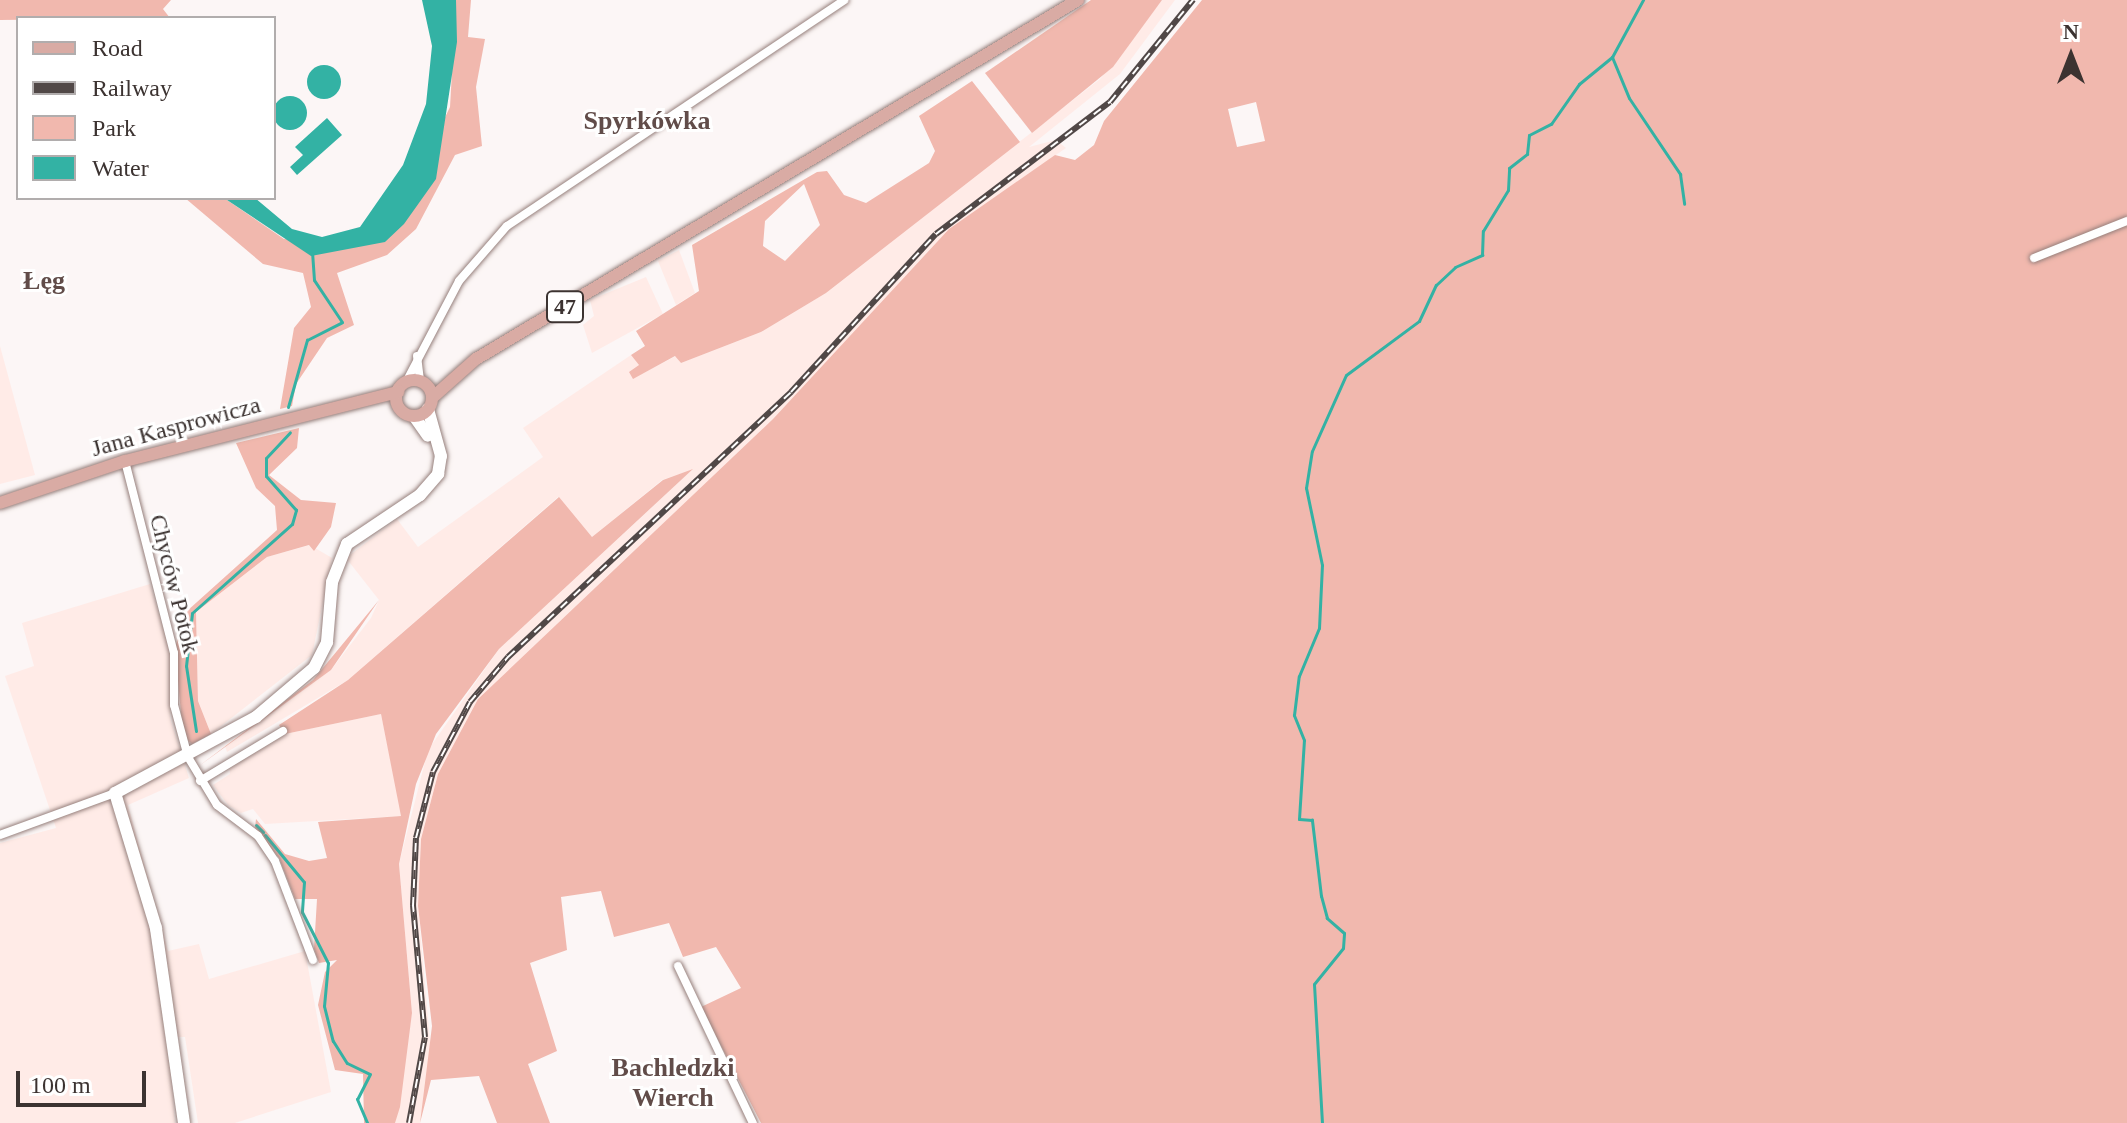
<!DOCTYPE html>
<html>
<head>
<meta charset="utf-8">
<style>
	body { margin:0 }
	#map { position:relative; width:2127px; height:1123px; overflow:hidden; background:#fcf6f6; font-family:Georgia,serif }
	div>[style] { position:absolute }
	.built>* { inset:0; background:#ffebe7 }
	.green>* { inset:0; background:#f1b8ae }
	.water>* { inset:0; background:#33b2a4 }
	.round { border-radius:50% }
	.stream>* { height:3px; margin:-1.5px; padding:0 1.5px; transform-origin:1.5px; border-radius:1.5px; background:#33b2a4 }
	.roads { filter:drop-shadow(0 0 2px #96807c) drop-shadow(0 0 2px #96807c) }
	.street>* { height:8px; margin:-4px; padding:0 4px; transform-origin:4px; border-radius:4px; background:#fff }
	.secondary>* { height:12px; margin:-6px; padding:0 6px; transform-origin:6px; border-radius:6px; background:#fff }
	.primary>* { height:12px; margin:-6px; padding:0 6px; transform-origin:6px; border-radius:6px; background:#d9aba4 }
	.primary>.ring { margin:-6px; padding:0; box-sizing:content-box; background:none; border:12px solid #d9aba4; border-radius:50% }
	.rail>* { height:6px; margin-top:-3px; transform-origin:0; background:repeating-linear-gradient(90deg,#fff 0 9px,#514847 0 18px); box-sizing:border-box; border-block:2px solid #514847 }
	span { translate:-50% -50%; white-space:nowrap; text-align:center; line-height:1.15; -webkit-text-stroke:6px #fff; paint-order:stroke }
	.shield-label span { padding:2px 6px; background:#fff; border:2px solid; border-radius:6px; -webkit-text-stroke-width:0 }
	.shield-label { font-size:22px; color:#3c3331; font-weight:700 }
	.street-label { font-size:24px; color:#3c3331 }
	.neighbourhood-label { font-size:26px; color:#614c49; font-weight:700 }
	.legend { position:absolute; left:16px; top:16px; width:260px; height:184px; box-sizing:border-box; background:#fff; border:2px solid #b1adad; margin:0; padding:10px 14px; list-style:none; font-size:24px; color:#3c3331 }
	.legend li { display:flex; align-items:center; gap:16px; height:40px }
	.legend b { width:40px; border:2px solid #b1adad }
	.north { position:absolute; left:2031px; top:16px; width:80px; height:80px; -webkit-text-stroke:6px #fff; paint-order:stroke; rotate:0deg; font-size:22px; font-weight:700; line-height:32px; text-align:center; color:#3c3331 }
	.north::after { content:''; display:block; margin:auto; width:28px; height:36px; background:#3c3331; clip-path:polygon(50% 0,100% 100%,50% 72%,0 100%) }
	.scale { position:absolute; left:16px; top:1071px; width:130px; height:36px; box-sizing:border-box; border:4px solid #3c3331; border-top:0; padding-left:10px; font-size:24px; line-height:28px; white-space:nowrap; color:#3c3331; -webkit-text-stroke:6px #fff; paint-order:stroke }
</style>
</head>
<body>
<div id="map">
	<div class="built">
		<div style="clip-path:polygon(1162px 0,1175px 0,1120px 74px,1029px 147px,1056px 140px,1066px 148px,949px 229px,773px 419px,478px 699px,438px 774px,421px 839px,418px 906px,431px 1053px,420px 1123px,395px 1123px,412px 1013px,399px 864px,428px 750px,499px 649px,692px 470px,662px 480px,592px 537px,558px 497px,348px 680px,227px 752px,225px 746px,331px 670px,371px 618px,379px 600px,346px 558px,397px 519px,418px 547px,543px 457px,523px 428px,631px 355px,639px 365px,634px 378px,676px 356px,681px 363px,761px 332px,826px 293px,1100px 79px)"></div>
		<div style="clip-path:polygon(679px 250px,695px 293px,676px 305px,658px 261px)"></div>
		<div style="clip-path:polygon(646px 277px,663px 314px,592px 353px,583px 325px,594px 316px,590px 300px)"></div>
		<div style="clip-path:polygon(0 346px,35px 475px,0 484px)"></div>
		<div style="clip-path:polygon(310px 545px,332px 558px,312px 655px,211px 734px,198px 701px,196px 612px,267px 557px)"></div>
		<div style="clip-path:polygon(150px 584px,171px 654px,170px 718px,189px 778px,128px 805px,168px 951px,199px 944px,209px 979px,305px 951px,331px 1092px,235px 1123px,198px 1123px,185px 1037px,168px 1037px,175px 1123px,0 1123px,0 843px,56px 828px,5px 676px,34px 666px,22px 623px)"></div>
		<div style="clip-path:polygon(381px 714px,402px 816px,265px 824px,253px 809px,241px 813px,228px 805px,213px 785px,230px 774px,229px 765px,285px 734px)"></div>
	</div>
	<div class="green">
		<div style="clip-path:polygon(0 0,171px 0,163px 9px,170px 18px,0 20px)"></div>
		<div style="clip-path:polygon(456px 0,471px 0,468px 37px,485px 39px,476px 87px,482px 146px,455px 155px,416px 229px,387px 255px,337px 273px,354px 325px,327px 338px,296px 384px,292px 406px,280px 409px,294px 328px,311px 307px,303px 273px,263px 264px,185px 198px,224px 198px,284px 239px,385px 242px,450px 107px)"></div>
		<div style="clip-path:polygon(1091px 0,1162px 0,1113px 67px,1032px 133px,985px 73px)"></div>
		<div style="clip-path:polygon(evenodd,1202px 0,2127px 0,2127px 1123px,761px 1123px,701px 1007px,741px 988px,716px 947px,683px 957px,669px 923px,614px 937px,601px 891px,561px 897px,567px 950px,530px 963px,557px 1051px,528px 1064px,550px 1123px,497px 1123px,479px 1076px,431px 1080px,420px 1123px,432px 1026px,418px 906px,421px 839px,438px 774px,478px 699px,773px 419px,949px 229px,1055px 155px,1075px 160px,1094px 145px,1104px 121px,1202px 0,1256px 102px,1265px 141px,1237px 147px,1228px 109px,1256px 102px)"></div>
		<div style="clip-path:polygon(evenodd,972px 81px,1020px 142px,826px 293px,761px 332px,681px 363px,675px 356px,633px 379px,629px 372px,639px 365px,631px 355px,645px 346px,636px 331px,699px 291px,692px 245px,817px 172px,827px 171px,844px 195px,866px 203px,929px 163px,935px 151px,919px 116px,972px 81px,804px 184px,820px 225px,785px 261px,763px 246px,765px 221px,804px 184px)"></div>
		<div style="clip-path:polygon(299px 428px,297px 448px,269px 475px,301px 500px,336px 503px,331px 527px,314px 551px,309px 545px,267px 557px,196px 612px,198px 701px,211px 734px,192px 744px,183px 736px,175px 647px,187px 611px,277px 530px,275px 506px,256px 488px,236px 443px)"></div>
		<div style="clip-path:polygon(693px 469px,499px 649px,436px 734px,416px 784px,399px 864px,412px 1013px,400px 1107px,395px 1123px,364px 1123px,363px 1074px,335px 1070px,318px 1005px,325px 972px,337px 960px,319px 963px,314px 949px,317px 899px,295px 899px,279px 858px,255px 828px,256px 819px,285px 854px,309px 861px,327px 858px,318px 822px,401px 816px,381px 714px,285px 734px,279px 725px,348px 680px,559px 497px,592px 537px,663px 480px)"></div>
		<div style="clip-path:polygon(379px 600px,331px 670px,199px 766px,313px 680px)"></div>
	</div>
	<div class="water">
		<div style="clip-path:polygon(422px 0,456px 0,457px 42px,436px 179px,404px 224px,385px 242px,311px 256px,224px 198px,255px 198px,292px 229px,322px 237px,360px 227px,403px 165px,426px 104px,432px 46px)"></div>
		<div class="round" style="left:307px;top:65px;width:34px;height:34px"></div>
		<div class="round" style="left:273px;top:96px;width:34px;height:34px"></div>
		<div style="clip-path:polygon(327px 118px,342px 135px,297px 175px,290px 167px,303px 155px,295px 147px)"></div>
	</div>
	<div class="stream">
		<div style="left:1612px;top:57px;width:44px;rotate:67.5deg"></div>
		<div style="left:1629px;top:98px;width:92px;rotate:56.1deg"></div>
		<div style="left:1680px;top:174px;width:30px;rotate:82deg"></div>
		<div style="left:288px;top:407px;width:70px;rotate:-74.2deg"></div>
		<div style="left:307px;top:340px;width:39px;rotate:-27deg"></div>
		<div style="left:342px;top:322px;width:50px;rotate:-123.7deg"></div>
		<div style="left:314px;top:280px;width:27px;rotate:-94deg"></div>
		<div style="left:196px;top:731px;width:66px;rotate:-98.7deg"></div>
		<div style="left:186px;top:666px;width:53px;rotate:-83.5deg"></div>
		<div style="left:192px;top:613px;width:134px;rotate:-41.7deg"></div>
		<div style="left:292px;top:524px;width:15px;rotate:-74deg"></div>
		<div style="left:296px;top:510px;width:45px;rotate:-131.4deg"></div>
		<div style="left:266px;top:476px;width:18px;rotate:-90deg"></div>
		<div style="left:266px;top:458px;width:35px;rotate:-47deg"></div>
		<div style="left:256px;top:825px;width:10px;rotate:45deg"></div>
		<div style="left:265px;top:835px;width:61px;rotate:50.3deg"></div>
		<div style="left:304px;top:882px;width:30px;rotate:94deg"></div>
		<div style="left:302px;top:912px;width:57px;rotate:63deg"></div>
		<div style="left:328px;top:963px;width:43px;rotate:95.3deg"></div>
		<div style="left:324px;top:1006px;width:36px;rotate:76deg"></div>
		<div style="left:333px;top:1041px;width:26px;rotate:58deg"></div>
		<div style="left:347px;top:1063px;width:25px;rotate:26deg"></div>
		<div style="left:370px;top:1074px;width:28px;rotate:117deg"></div>
		<div style="left:357px;top:1099px;width:26px;rotate:67deg"></div>
		<div style="left:1322px;top:1123px;width:139px;rotate:-93.3deg"></div>
		<div style="left:1314px;top:984px;width:46px;rotate:-51.1deg"></div>
		<div style="left:1343px;top:948px;width:15px;rotate:-86deg"></div>
		<div style="left:1344px;top:933px;width:23px;rotate:-139deg"></div>
		<div style="left:1327px;top:918px;width:23px;rotate:-105deg"></div>
		<div style="left:1321px;top:896px;width:77px;rotate:-96.8deg"></div>
		<div style="left:1312px;top:820px;width:13px;rotate:-176deg"></div>
		<div style="left:1299px;top:819px;width:79px;rotate:-86.4deg"></div>
		<div style="left:1304px;top:740px;width:27px;rotate:-112deg"></div>
		<div style="left:1294px;top:715px;width:39px;rotate:-83deg"></div>
		<div style="left:1299px;top:676px;width:52px;rotate:-67.4deg"></div>
		<div style="left:1319px;top:628px;width:63px;rotate:-87.3deg"></div>
		<div style="left:1322px;top:565px;width:79px;rotate:-101.7deg"></div>
		<div style="left:1306px;top:488px;width:37px;rotate:-81deg"></div>
		<div style="left:1312px;top:451px;width:83px;rotate:-65.9deg"></div>
		<div style="left:1346px;top:375px;width:91px;rotate:-36.5deg"></div>
		<div style="left:1419px;top:321px;width:40px;rotate:-65deg"></div>
		<div style="left:1436px;top:285px;width:26px;rotate:-43deg"></div>
		<div style="left:1455px;top:267px;width:30px;rotate:-24deg"></div>
		<div style="left:1482px;top:255px;width:24px;rotate:-88deg"></div>
		<div style="left:1483px;top:231px;width:48px;rotate:-58.6deg"></div>
		<div style="left:1508px;top:190px;width:22px;rotate:-87deg"></div>
		<div style="left:1509px;top:168px;width:23px;rotate:-38deg"></div>
		<div style="left:1527px;top:154px;width:19px;rotate:-84deg"></div>
		<div style="left:1529px;top:135px;width:25px;rotate:-27deg"></div>
		<div style="left:1551px;top:124px;width:49px;rotate:-55deg"></div>
		<div style="left:1579px;top:84px;width:43px;rotate:-39.3deg"></div>
		<div style="left:1612px;top:57px;width:65px;rotate:-61.5deg"></div>
	</div>
	<div class="roads">
		<div class="street">
			<div style="left:2034px;top:258px;width:100px;rotate:-21.7deg"></div>
			<div style="left:417px;top:356px;width:25px;rotate:83deg"></div>
			<div style="left:406px;top:382px;width:114px;rotate:-62.3deg"></div>
			<div style="left:459px;top:281px;width:73px;rotate:-48.9deg"></div>
			<div style="left:507px;top:226px;width:406px;rotate:-33.8deg"></div>
			<div style="left:125px;top:461px;width:198px;rotate:75.7deg"></div>
			<div style="left:174px;top:653px;width:52px;rotate:90deg"></div>
			<div style="left:174px;top:705px;width:54px;rotate:74.9deg"></div>
			<div style="left:188px;top:757px;width:56px;rotate:58.9deg"></div>
			<div style="left:217px;top:805px;width:51px;rotate:37.1deg"></div>
			<div style="left:258px;top:836px;width:30px;rotate:56deg"></div>
			<div style="left:275px;top:861px;width:106px;rotate:69deg"></div>
			<div style="left:200px;top:781px;width:97px;rotate:-31.1deg"></div>
			<div style="left:0;top:835px;width:122px;rotate:-20.1deg"></div>
			<div style="left:678px;top:966px;width:174px;rotate:64.5deg"></div>
		</div>
		<div class="secondary">
			<div style="left:414px;top:416px;width:24px;rotate:55deg"></div>
			<div style="left:184px;top:1123px;width:197px;rotate:-98.2deg"></div>
			<div style="left:156px;top:928px;width:141px;rotate:-106.9deg"></div>
			<div style="left:115px;top:793px;width:160px;rotate:-28.3deg"></div>
			<div style="left:256px;top:717px;width:76px;rotate:-40.2deg"></div>
			<div style="left:314px;top:668px;width:29px;rotate:-63deg"></div>
			<div style="left:327px;top:642px;width:60px;rotate:-85.2deg"></div>
			<div style="left:332px;top:582px;width:41px;rotate:-68.5deg"></div>
			<div style="left:347px;top:544px;width:88px;rotate:-33.9deg"></div>
			<div style="left:420px;top:495px;width:28px;rotate:-49deg"></div>
			<div style="left:438px;top:474px;width:18px;rotate:-81deg"></div>
			<div style="left:441px;top:456px;width:49px;rotate:-105.5deg"></div>
		</div>
		<div class="primary">
			<div class="ring" style="left:396px;top:380px;width:24px;height:24px"></div>
			<div style="left:432px;top:398px;width:59px;rotate:-41.6deg"></div>
			<div style="left:476px;top:359px;width:701px;rotate:-30.81deg"></div>
			<div style="left:0;top:503px;width:132px;rotate:-18.6deg"></div>
			<div style="left:125px;top:461px;width:282px;rotate:-14.2deg"></div>
		</div>
	</div>
	<div class="rail">
		<div style="left:409px;top:1123px;width:87px;rotate:-79.5deg"></div>
		<div style="left:425px;top:1037px;width:132px;rotate:-95.2deg"></div>
		<div style="left:413px;top:906px;width:68px;rotate:-87.5deg"></div>
		<div style="left:416px;top:838px;width:68px;rotate:-75.6deg"></div>
		<div style="left:433px;top:772px;width:79px;rotate:-62.1deg"></div>
		<div style="left:470px;top:702px;width:59px;rotate:-49.8deg"></div>
		<div style="left:508px;top:657px;width:388px;rotate:-43.1deg"></div>
		<div style="left:791px;top:392px;width:214px;rotate:-47.5deg"></div>
		<div style="left:936px;top:234px;width:218px;rotate:-37.2deg"></div>
		<div style="left:1110px;top:102px;width:132px;rotate:-50.9deg"></div>
	</div>
	<div class="shield-label">
		<span style="left:565px;top:307px">47</span>
	</div>
	<div class="street-label">
		<span style="left:176px;top:427px;rotate:-15deg">Jana Kasprowicza</span>
		<span style="left:174px;top:584px;rotate:76deg">Chyców Potok</span>
	</div>
	<div class="neighbourhood-label">
		<span style="left:647px;top:121px">Spyrkówka</span>
		<span style="left:44px;top:281px">Łęg</span>
		<span style="left:673px;top:1083px">Bachledzki<br>Wierch</span>
	</div>
	<ul class="legend">
	<li><b style="height:10px;background:#d9aba4"></b>Road</li>
	<li><b style="height:10px;background:#514847"></b>Railway</li>
	<li><b style="height:22px;background:#f1b8ae"></b>Park</li>
	<li><b style="height:22px;background:#33b2a4"></b>Water</li>
	</ul>
	<div class="north">N</div>
	<div class="scale">100 m</div>
</div>
</body>
</html>
